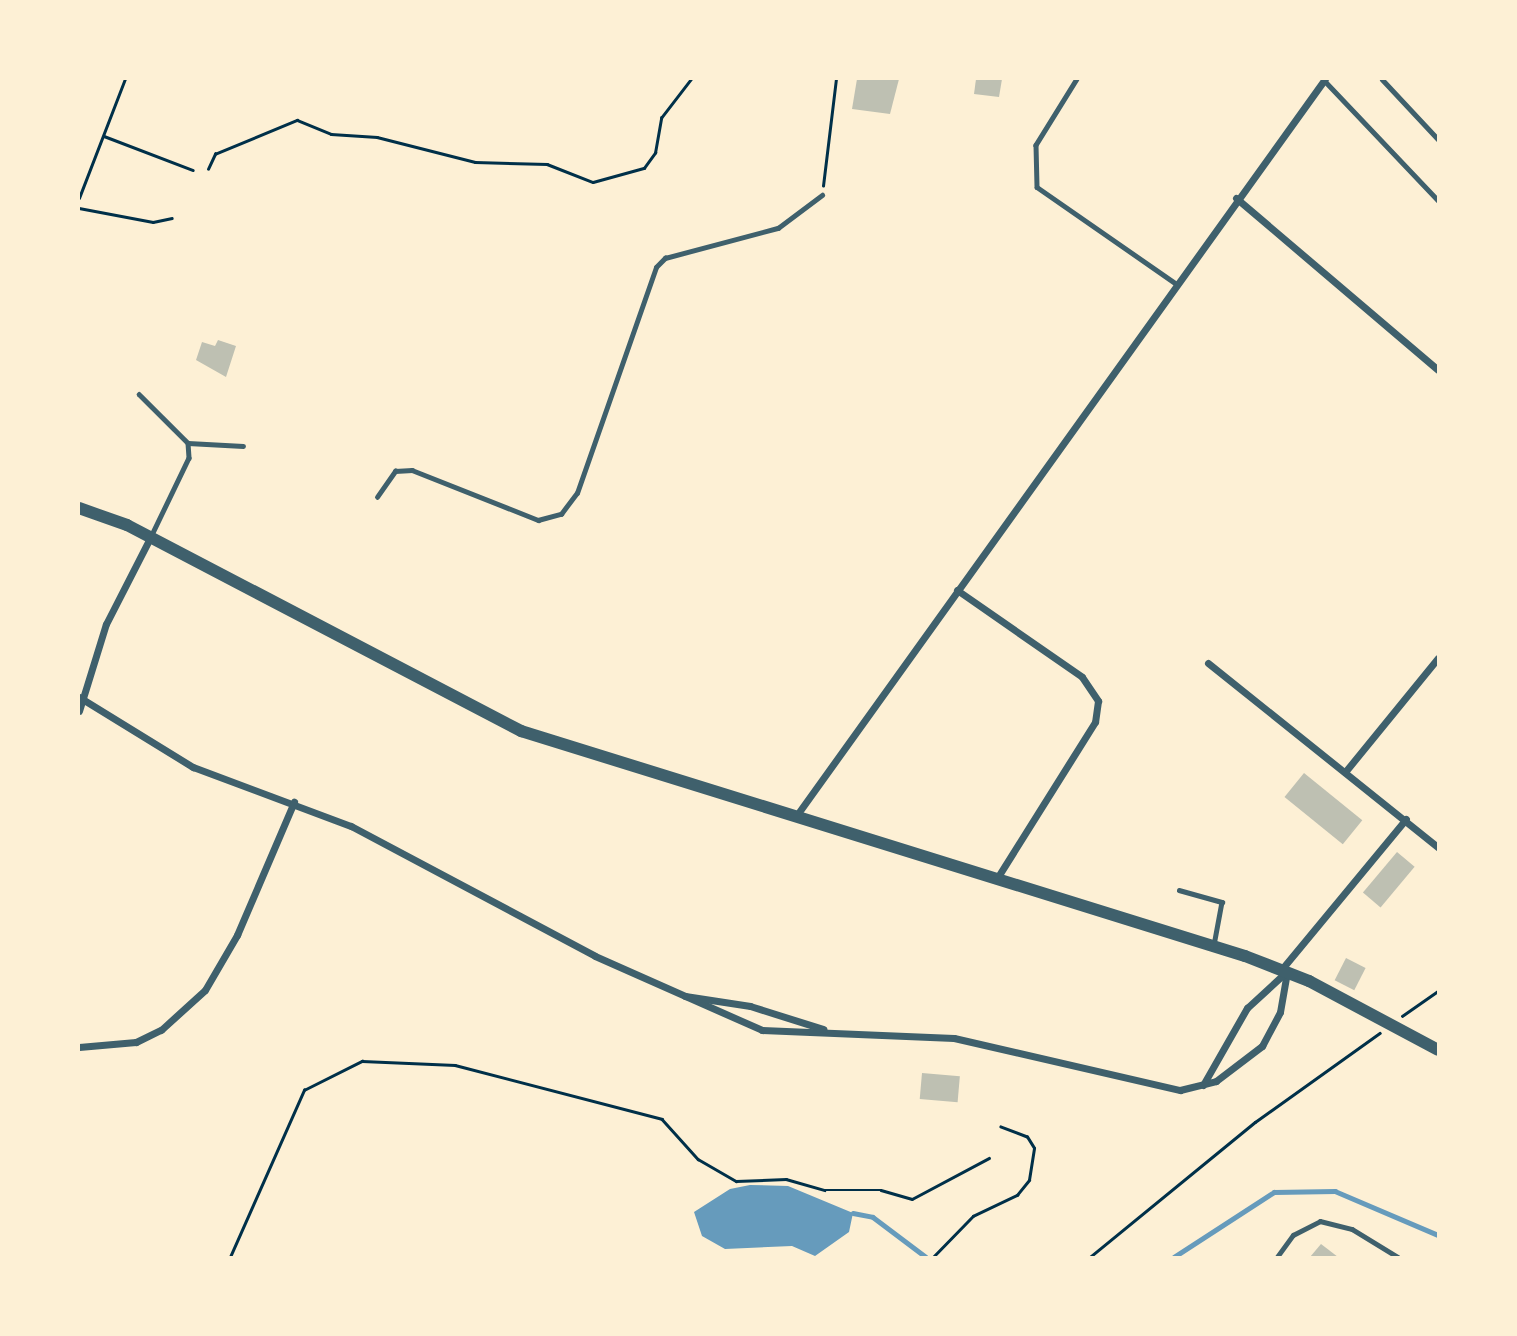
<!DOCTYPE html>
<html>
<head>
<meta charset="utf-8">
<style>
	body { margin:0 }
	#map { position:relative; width:1517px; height:1336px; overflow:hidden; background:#fdf0d5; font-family:"Times New Roman",serif }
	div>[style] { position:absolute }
	.water>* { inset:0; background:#669bbc }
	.stream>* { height:4.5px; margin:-2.25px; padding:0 2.25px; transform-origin:2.25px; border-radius:2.25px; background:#669bbc }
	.building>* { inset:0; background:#bec0b2; transform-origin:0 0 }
	.path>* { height:2.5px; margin:-1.25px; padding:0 1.25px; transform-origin:1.25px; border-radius:1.25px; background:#003049 }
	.service>* { height:4.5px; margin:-2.25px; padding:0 2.25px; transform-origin:2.25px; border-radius:2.25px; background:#3f606c }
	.minor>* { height:7px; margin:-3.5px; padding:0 3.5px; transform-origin:3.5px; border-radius:3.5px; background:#3f606c }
	.tertiary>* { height:12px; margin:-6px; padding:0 6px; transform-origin:6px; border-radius:6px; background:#3f606c }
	span { translate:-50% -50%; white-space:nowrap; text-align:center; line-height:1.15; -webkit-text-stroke:6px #fdf0d5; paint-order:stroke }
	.frame { position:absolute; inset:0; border:80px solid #fdf0d5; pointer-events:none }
</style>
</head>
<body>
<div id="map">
	<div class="water">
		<div style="clip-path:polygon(750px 1185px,788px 1186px,853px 1213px,849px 1232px,815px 1256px,792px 1246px,725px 1249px,702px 1236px,694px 1212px,730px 1189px)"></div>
	</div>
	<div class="stream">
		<div style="left:853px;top:1213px;width:20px;rotate:11deg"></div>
		<div style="left:873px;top:1217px;width:66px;rotate:37deg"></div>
		<div style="left:1174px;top:1257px;width:119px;rotate:-33deg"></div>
		<div style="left:1274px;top:1192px;width:61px;rotate:-0.9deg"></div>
		<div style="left:1335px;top:1191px;width:112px;rotate:23.1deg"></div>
	</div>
	<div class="building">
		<div style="clip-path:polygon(857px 79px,899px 79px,890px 114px,852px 109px)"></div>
		<div style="clip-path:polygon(976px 79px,1002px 79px,999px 97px,974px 94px)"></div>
		<div style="clip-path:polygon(218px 340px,236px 346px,226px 377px,196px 360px,202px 342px,215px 346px)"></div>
		<div style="left:1304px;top:773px;width:75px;height:31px;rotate:39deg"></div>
		<div style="left:1397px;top:852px;width:23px;height:53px;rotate:40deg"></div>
		<div style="left:1346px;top:958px;width:22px;height:25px;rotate:27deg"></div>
		<div style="left:922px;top:1073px;width:38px;height:26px;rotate:5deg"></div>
		<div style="clip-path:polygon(1321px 1244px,1338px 1257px,1310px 1257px)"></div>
	</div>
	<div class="path">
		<div style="left:104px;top:136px;width:95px;rotate:20.9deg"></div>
		<div style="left:208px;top:169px;width:17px;rotate:-65deg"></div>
		<div style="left:215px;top:154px;width:89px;rotate:-22.5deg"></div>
		<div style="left:297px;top:120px;width:37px;rotate:22deg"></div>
		<div style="left:331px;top:134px;width:46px;rotate:3.7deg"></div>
		<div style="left:377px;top:137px;width:101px;rotate:14.3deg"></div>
		<div style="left:475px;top:162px;width:72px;rotate:1.6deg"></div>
		<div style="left:547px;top:164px;width:49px;rotate:21.4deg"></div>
		<div style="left:593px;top:182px;width:53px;rotate:-15.4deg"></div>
		<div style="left:644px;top:168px;width:19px;rotate:-54deg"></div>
		<div style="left:655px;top:153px;width:36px;rotate:-80deg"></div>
		<div style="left:661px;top:118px;width:49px;rotate:-52.4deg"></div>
		<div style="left:823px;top:186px;width:108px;rotate:-83.1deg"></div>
		<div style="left:79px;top:198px;width:128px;rotate:-68.9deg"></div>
		<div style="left:79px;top:208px;width:75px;rotate:10.7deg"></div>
		<div style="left:153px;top:222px;width:19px;rotate:-12deg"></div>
		<div style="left:1402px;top:1016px;width:44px;rotate:-34.8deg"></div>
		<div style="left:230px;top:1257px;width:183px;rotate:-66.1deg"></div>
		<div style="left:304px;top:1090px;width:65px;rotate:-26.6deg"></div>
		<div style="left:362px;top:1061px;width:93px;rotate:2.5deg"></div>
		<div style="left:455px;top:1065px;width:214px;rotate:14.6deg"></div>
		<div style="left:662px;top:1119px;width:54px;rotate:48deg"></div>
		<div style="left:698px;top:1159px;width:44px;rotate:30.1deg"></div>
		<div style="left:736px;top:1181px;width:50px;rotate:-2.3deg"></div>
		<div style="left:786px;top:1179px;width:40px;rotate:16deg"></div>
		<div style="left:824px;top:1190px;width:57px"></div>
		<div style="left:881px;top:1190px;width:32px;rotate:16deg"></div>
		<div style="left:912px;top:1199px;width:87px;rotate:-28deg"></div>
		<div style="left:933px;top:1257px;width:57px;rotate:-45.7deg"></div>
		<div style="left:973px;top:1216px;width:49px;rotate:-25.5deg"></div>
		<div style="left:1017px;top:1195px;width:19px;rotate:-51deg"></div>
		<div style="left:1029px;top:1180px;width:32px;rotate:-81deg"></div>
		<div style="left:1034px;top:1148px;width:13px;rotate:-122deg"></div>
		<div style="left:1027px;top:1137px;width:28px;rotate:-159deg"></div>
		<div style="left:1090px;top:1257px;width:213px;rotate:-39.3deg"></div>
		<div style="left:1255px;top:1122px;width:153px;rotate:-35.5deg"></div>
	</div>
	<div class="service">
		<div style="left:1077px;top:79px;width:78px;rotate:121.8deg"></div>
		<div style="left:1036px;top:145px;width:42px;rotate:88.6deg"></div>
		<div style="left:1037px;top:187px;width:168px;rotate:34.8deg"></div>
		<div style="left:1382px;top:79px;width:82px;rotate:47deg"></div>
		<div style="left:1324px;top:80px;width:166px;rotate:46.5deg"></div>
		<div style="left:139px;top:394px;width:69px;rotate:45deg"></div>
		<div style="left:188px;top:443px;width:15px;rotate:86deg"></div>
		<div style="left:189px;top:458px;width:88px;rotate:115.7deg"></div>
		<div style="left:188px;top:443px;width:55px;rotate:3.1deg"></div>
		<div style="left:377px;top:497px;width:32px;rotate:-55deg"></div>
		<div style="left:395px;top:471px;width:17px;rotate:-3deg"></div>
		<div style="left:412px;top:470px;width:136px;rotate:21.6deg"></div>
		<div style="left:538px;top:520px;width:24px;rotate:-15deg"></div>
		<div style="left:561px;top:514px;width:26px;rotate:-53deg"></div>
		<div style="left:577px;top:493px;width:239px;rotate:-70.7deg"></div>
		<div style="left:656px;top:267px;width:13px;rotate:-45deg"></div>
		<div style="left:665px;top:258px;width:117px;rotate:-14.9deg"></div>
		<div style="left:778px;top:228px;width:55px;rotate:-36.9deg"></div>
		<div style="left:1179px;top:890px;width:45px;rotate:15.6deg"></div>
		<div style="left:1222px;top:902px;width:44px;rotate:100.5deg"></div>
		<div style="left:1277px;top:1257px;width:27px;rotate:-54deg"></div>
		<div style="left:1293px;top:1235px;width:30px;rotate:-27deg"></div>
		<div style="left:1320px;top:1221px;width:33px;rotate:14deg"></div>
		<div style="left:1352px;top:1229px;width:54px;rotate:31.3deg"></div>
	</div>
	<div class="minor">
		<div style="left:1236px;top:198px;width:265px;rotate:40.4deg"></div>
		<div style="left:957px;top:590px;width:152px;rotate:34.8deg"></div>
		<div style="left:1082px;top:677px;width:29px;rotate:56deg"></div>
		<div style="left:1098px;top:701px;width:21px;rotate:98deg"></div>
		<div style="left:1095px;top:722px;width:181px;rotate:122.1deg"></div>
		<div style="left:1208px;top:663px;width:295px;rotate:38.7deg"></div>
		<div style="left:79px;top:697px;width:134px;rotate:31.6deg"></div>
		<div style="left:193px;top:767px;width:169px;rotate:20.5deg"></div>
		<div style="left:351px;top:826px;width:276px;rotate:28deg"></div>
		<div style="left:595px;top:956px;width:183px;rotate:23.9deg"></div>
		<div style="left:762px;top:1030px;width:192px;rotate:2.4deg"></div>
		<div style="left:954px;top:1038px;width:232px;rotate:13deg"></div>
		<div style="left:1180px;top:1090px;width:37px;rotate:-14deg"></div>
		<div style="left:1216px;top:1081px;width:58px;rotate:-37.3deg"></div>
		<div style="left:1262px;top:1046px;width:38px;rotate:-62deg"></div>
		<div style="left:1280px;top:1012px;width:41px;rotate:-80.1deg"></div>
		<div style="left:79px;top:711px;width:91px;rotate:-72.8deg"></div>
		<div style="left:106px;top:624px;width:97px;rotate:-62.9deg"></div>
		<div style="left:1345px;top:772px;width:147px;rotate:-50.8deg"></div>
		<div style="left:799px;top:812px;width:902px;rotate:-54.34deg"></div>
		<div style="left:1281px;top:970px;width:196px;rotate:-50.4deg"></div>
		<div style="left:685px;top:996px;width:66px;rotate:8.7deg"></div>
		<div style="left:750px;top:1006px;width:77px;rotate:17.5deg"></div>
		<div style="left:79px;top:1047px;width:57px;rotate:-5deg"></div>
		<div style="left:136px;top:1042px;width:28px;rotate:-26deg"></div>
		<div style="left:161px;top:1030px;width:59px;rotate:-42.3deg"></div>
		<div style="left:205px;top:990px;width:64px;rotate:-59.8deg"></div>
		<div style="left:237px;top:935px;width:145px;rotate:-66.8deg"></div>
		<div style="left:1203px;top:1085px;width:89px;rotate:-60.3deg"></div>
		<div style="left:1247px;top:1008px;width:53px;rotate:-42.7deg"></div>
	</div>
	<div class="tertiary">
		<div style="left:79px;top:508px;width:51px;rotate:19.5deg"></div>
		<div style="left:127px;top:525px;width:445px;rotate:27.6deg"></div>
		<div style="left:521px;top:731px;width:758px;rotate:17.26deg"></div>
		<div style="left:1245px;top:956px;width:69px;rotate:21.3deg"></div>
		<div style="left:1309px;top:981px;width:146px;rotate:28.1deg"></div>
	</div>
	<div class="frame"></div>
</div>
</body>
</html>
